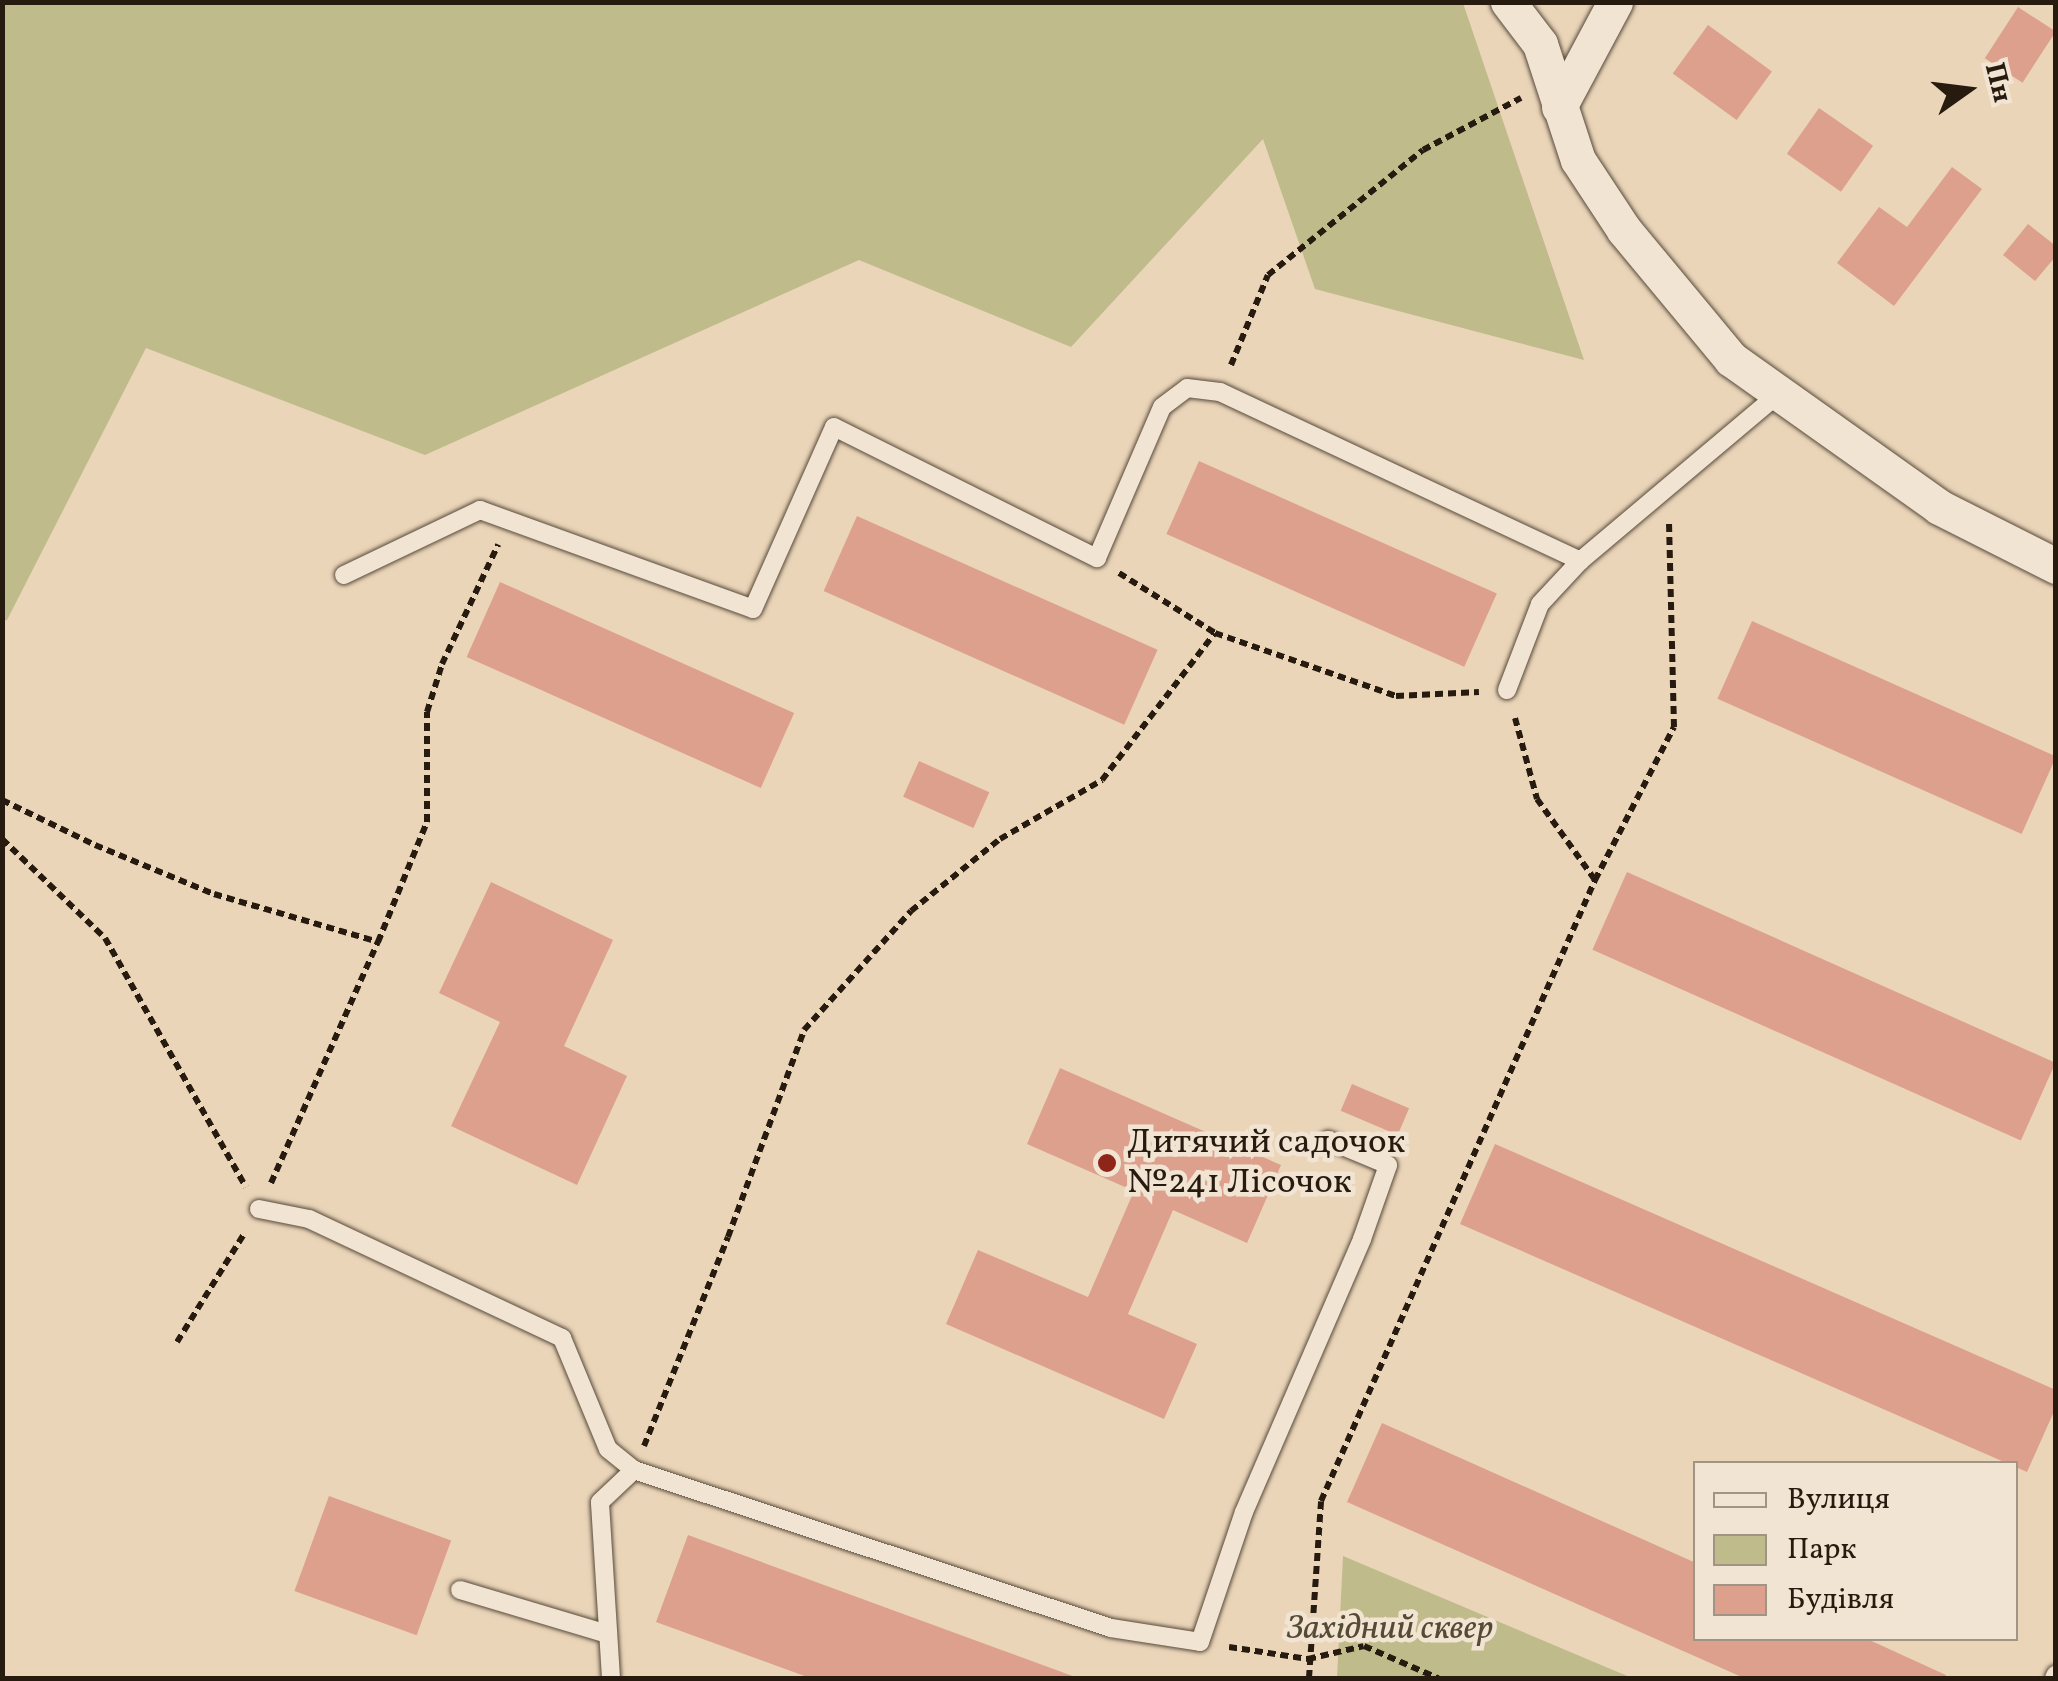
<!DOCTYPE html>
<html>
<head>
<meta charset="utf-8">
<style>
	body { margin:0 }
	#map { position:relative; width:2058px; height:1681px; overflow:hidden; background:#ead5b9; font-family:Vollkorn,serif }
	div>[style] { position:absolute }
	.green>* { inset:0; background:#bfbb8a }
	.building>* { inset:0; background:#dda08d; transform-origin:0 0 }
	.path>* { height:6px; margin-top:-3px; transform-origin:0; background:repeating-linear-gradient(90deg,#271b10 0 8px,transparent 0 13px) }
	.roads { filter:drop-shadow(0 0 2px #584a3a) drop-shadow(0 0 2px #584a3a) }
	.service>* { height:18px; margin:-9px; padding:0 9px; transform-origin:9px; border-radius:9px; background:#f1e4d2 }
	.minor>* { height:35px; margin:-17.5px; padding:0 17.5px; transform-origin:17.5px; border-radius:17.5px; background:#f1e4d2 }
	.dots>* { width:28px; height:28px; translate:-50% -50%; box-sizing:border-box; border:5px solid #f1e4d2; border-radius:50% }
	span { translate:-50% -50%; white-space:nowrap; text-align:center; line-height:1.15; -webkit-text-stroke:9px #f1e4d2; paint-order:stroke }
	.poi-label { font-size:35px; color:#271b10 }
	.left { translate:0 -50%; text-align:left }
	.park-label { font-size:35px; color:#554b35; font-style:italic }
	.frame { position:absolute; inset:0; border:5px solid #271b10; pointer-events:none }
	.legend { position:absolute; left:1693px; top:1461px; width:325px; height:180px; box-sizing:border-box; background:#f1e4d2; border:2px solid #a09484; margin:0; padding:12px 18px; list-style:none; font-size:30px; color:#271b10 }
	.legend li { display:flex; align-items:center; gap:20px; height:50px }
	.legend b { width:50px; border:2px solid #a09484 }
	.north { position:absolute; left:1918px; top:40px; width:100px; height:100px; -webkit-text-stroke:8px #f1e4d2; paint-order:stroke; rotate:76deg; font-size:28px; font-weight:700; line-height:40px; text-align:center; color:#271b10 }
	.north::after { content:''; display:block; margin:auto; width:35px; height:45px; background:#271b10; clip-path:polygon(50% 0,100% 100%,50% 72%,0 100%) }
</style>
</head>
<body>
<div id="map">
	<div class="green">
		<div style="clip-path:polygon(3px 2px,1463px 3px,1584px 360px,1315px 289px,1263px 139px,1071px 347px,859px 260px,425px 455px,146px 348px,7px 620px,3px 621px)"></div>
		<div style="clip-path:polygon(1343px 1556px,1632px 1678px,1337px 1678px)"></div>
	</div>
	<div class="building">
		<div style="left:2018px;top:7px;width:45px;height:61px;rotate:33deg"></div>
		<div style="left:1708px;top:25px;width:79px;height:60px;rotate:36deg"></div>
		<div style="left:1819px;top:108px;width:66px;height:56px;rotate:35deg"></div>
		<div style="clip-path:polygon(1952px 167px,1982px 189px,1894px 306px,1837px 263px,1879px 207px,1907px 227px)"></div>
		<div style="clip-path:polygon(2028px 224px,2056px 246px,2056px 256px,2035px 281px,2003px 255px)"></div>
		<div style="left:1199px;top:461px;width:326px;height:80px;rotate:24deg"></div>
		<div style="left:857px;top:516px;width:329px;height:82px;rotate:24deg"></div>
		<div style="left:500px;top:582px;width:322px;height:82px;rotate:24deg"></div>
		<div style="left:1752px;top:621px;width:333px;height:85px;rotate:24deg"></div>
		<div style="left:919px;top:761px;width:77px;height:39px;rotate:24deg"></div>
		<div style="left:1627px;top:872px;width:469px;height:85px;rotate:24deg"></div>
		<div style="clip-path:polygon(491px 882px,613px 940px,564px 1046px,627px 1076px,577px 1185px,451px 1126px,500px 1022px,439px 993px)"></div>
		<div style="clip-path:polygon(1060px 1068px,1281px 1165px,1247px 1243px,1173px 1210px,1128px 1314px,1197px 1344px,1164px 1419px,946px 1324px,978px 1250px,1088px 1297px,1134px 1191px,1027px 1144px)"></div>
		<div style="left:1352px;top:1084px;width:62px;height:29px;rotate:23deg"></div>
		<div style="clip-path:polygon(1495px 1144px,2056px 1390px,2056px 1407px,2027px 1472px,1460px 1224px)"></div>
		<div style="clip-path:polygon(1382px 1423px,1696px 1563px,1696px 1638px,1865px 1638px,1946px 1675px,1945px 1678px,1744px 1678px,1347px 1502px)"></div>
		<div style="left:329px;top:1496px;width:130px;height:101px;rotate:20deg"></div>
		<div style="clip-path:polygon(688px 1535px,1078px 1678px,810px 1678px,656px 1622px)"></div>
	</div>
	<div class="path">
		<div style="left:1231px;top:365px;width:97px;rotate:-67.7deg"></div>
		<div style="left:1268px;top:275px;width:199px;rotate:-38.9deg"></div>
		<div style="left:1423px;top:150px;width:111px;rotate:-28deg"></div>
		<div style="left:1119px;top:573px;width:113px;rotate:32deg"></div>
		<div style="left:1215px;top:633px;width:192px;rotate:19.2deg"></div>
		<div style="left:1396px;top:696px;width:83px;rotate:-2.8deg"></div>
		<div style="left:1515px;top:718px;width:84px;rotate:74.8deg"></div>
		<div style="left:1537px;top:799px;width:100px;rotate:54.4deg"></div>
		<div style="left:2px;top:800px;width:103px;rotate:25.8deg"></div>
		<div style="left:95px;top:845px;width:129px;rotate:22.4deg"></div>
		<div style="left:214px;top:894px;width:171px;rotate:16.3deg"></div>
		<div style="left:378px;top:942px;width:130px;rotate:-67.8deg"></div>
		<div style="left:427px;top:822px;width:110px;rotate:-90deg"></div>
		<div style="left:427px;top:712px;width:50px;rotate:-72.6deg"></div>
		<div style="left:442px;top:664px;width:132px;rotate:-64.8deg"></div>
		<div style="left:2px;top:839px;width:143px;rotate:43.9deg"></div>
		<div style="left:105px;top:938px;width:286px;rotate:60.5deg"></div>
		<div style="left:271px;top:1183px;width:264px;rotate:-66.1deg"></div>
		<div style="left:177px;top:1342px;width:127px;rotate:-58.2deg"></div>
		<div style="left:644px;top:1446px;width:225px;rotate:-68.1deg"></div>
		<div style="left:728px;top:1237px;width:221px;rotate:-69.8deg"></div>
		<div style="left:804px;top:1030px;width:160px;rotate:-48deg"></div>
		<div style="left:911px;top:911px;width:114px;rotate:-39deg"></div>
		<div style="left:1000px;top:839px;width:118px;rotate:-30deg"></div>
		<div style="left:1102px;top:780px;width:185px;rotate:-52.5deg"></div>
		<div style="left:1229px;top:1647px;width:80px;rotate:8.6deg"></div>
		<div style="left:1308px;top:1659px;width:57px;rotate:-13.1deg"></div>
		<div style="left:1364px;top:1646px;width:81px;rotate:23.4deg"></div>
		<div style="left:1309px;top:1678px;width:177px;rotate:-86.1deg"></div>
		<div style="left:1321px;top:1501px;width:679px;rotate:-66.19deg"></div>
		<div style="left:1595px;top:880px;width:172px;rotate:-62.7deg"></div>
		<div style="left:1674px;top:727px;width:205px;rotate:-91.4deg"></div>
	</div>
	<div class="roads">
		<div class="service">
			<div style="left:344px;top:575px;width:151px;rotate:-25.5deg"></div>
			<div style="left:480px;top:510px;width:290px;rotate:19.9deg"></div>
			<div style="left:753px;top:609px;width:199px;rotate:-66deg"></div>
			<div style="left:834px;top:427px;width:294px;rotate:26.5deg"></div>
			<div style="left:1097px;top:558px;width:164px;rotate:-66.7deg"></div>
			<div style="left:1162px;top:407px;width:31px;rotate:-37deg"></div>
			<div style="left:1187px;top:388px;width:33px;rotate:7deg"></div>
			<div style="left:1220px;top:392px;width:398px;rotate:25.1deg"></div>
			<div style="left:1507px;top:690px;width:92px;rotate:-69deg"></div>
			<div style="left:1540px;top:604px;width:59px;rotate:-47.1deg"></div>
			<div style="left:1580px;top:561px;width:259px;rotate:-40.1deg"></div>
			<div style="left:259px;top:1209px;width:51px;rotate:11.3deg"></div>
			<div style="left:309px;top:1219px;width:280px;rotate:25.2deg"></div>
			<div style="left:562px;top:1338px;width:120px;rotate:67.5deg"></div>
			<div style="left:608px;top:1449px;width:33px;rotate:39deg"></div>
			<div style="left:634px;top:1470px;width:502px;rotate:18.33deg"></div>
			<div style="left:1111px;top:1628px;width:90px;rotate:8.9deg"></div>
			<div style="left:1200px;top:1642px;width:137px;rotate:-71.3deg"></div>
			<div style="left:1244px;top:1512px;width:297px;rotate:-66.6deg"></div>
			<div style="left:1362px;top:1239px;width:78px;rotate:-70.6deg"></div>
			<div style="left:1388px;top:1165px;width:65px;rotate:-157.4deg"></div>
			<div style="left:460px;top:1590px;width:154px;rotate:16.6deg"></div>
			<div style="left:611px;top:1678px;width:176px;rotate:-93.6deg"></div>
			<div style="left:600px;top:1502px;width:47px;rotate:-43.3deg"></div>
			<div style="left:2054px;top:1678px;width:4px;rotate:-63deg"></div>
		</div>
		<div class="minor">
			<div style="left:1508px;top:2px;width:53px;rotate:52.7deg"></div>
			<div style="left:1540px;top:44px;width:122px;rotate:71.9deg"></div>
			<div style="left:1578px;top:160px;width:84px;rotate:56.7deg"></div>
			<div style="left:1624px;top:230px;width:168px;rotate:50.3deg"></div>
			<div style="left:1731px;top:359px;width:255px;rotate:35.4deg"></div>
			<div style="left:1939px;top:507px;width:131px;rotate:26.8deg"></div>
			<div style="left:1559px;top:107px;width:119px;rotate:-61.9deg"></div>
		</div>
	</div>
	<div class="dots">
		<div style="left:1107px;top:1163px;background:#8f2418"></div>
	</div>
	<div class="poi-label">
		<span class="left" style="left:1127px;top:1163px">Дитячий садочок<br>№241 Лісочок</span>
	</div>
	<div class="park-label">
		<span style="left:1390px;top:1629px">Західний сквер</span>
	</div>
	<div class="frame"></div>
	<ul class="legend">
	<li><b style="height:12px;background:#f1e4d2"></b>Вулиця</li>
	<li><b style="height:28px;background:#bfbb8a"></b>Парк</li>
	<li><b style="height:28px;background:#dda08d"></b>Будівля</li>
	</ul>
	<div class="north">Пн</div>
</div>
</body>
</html>
